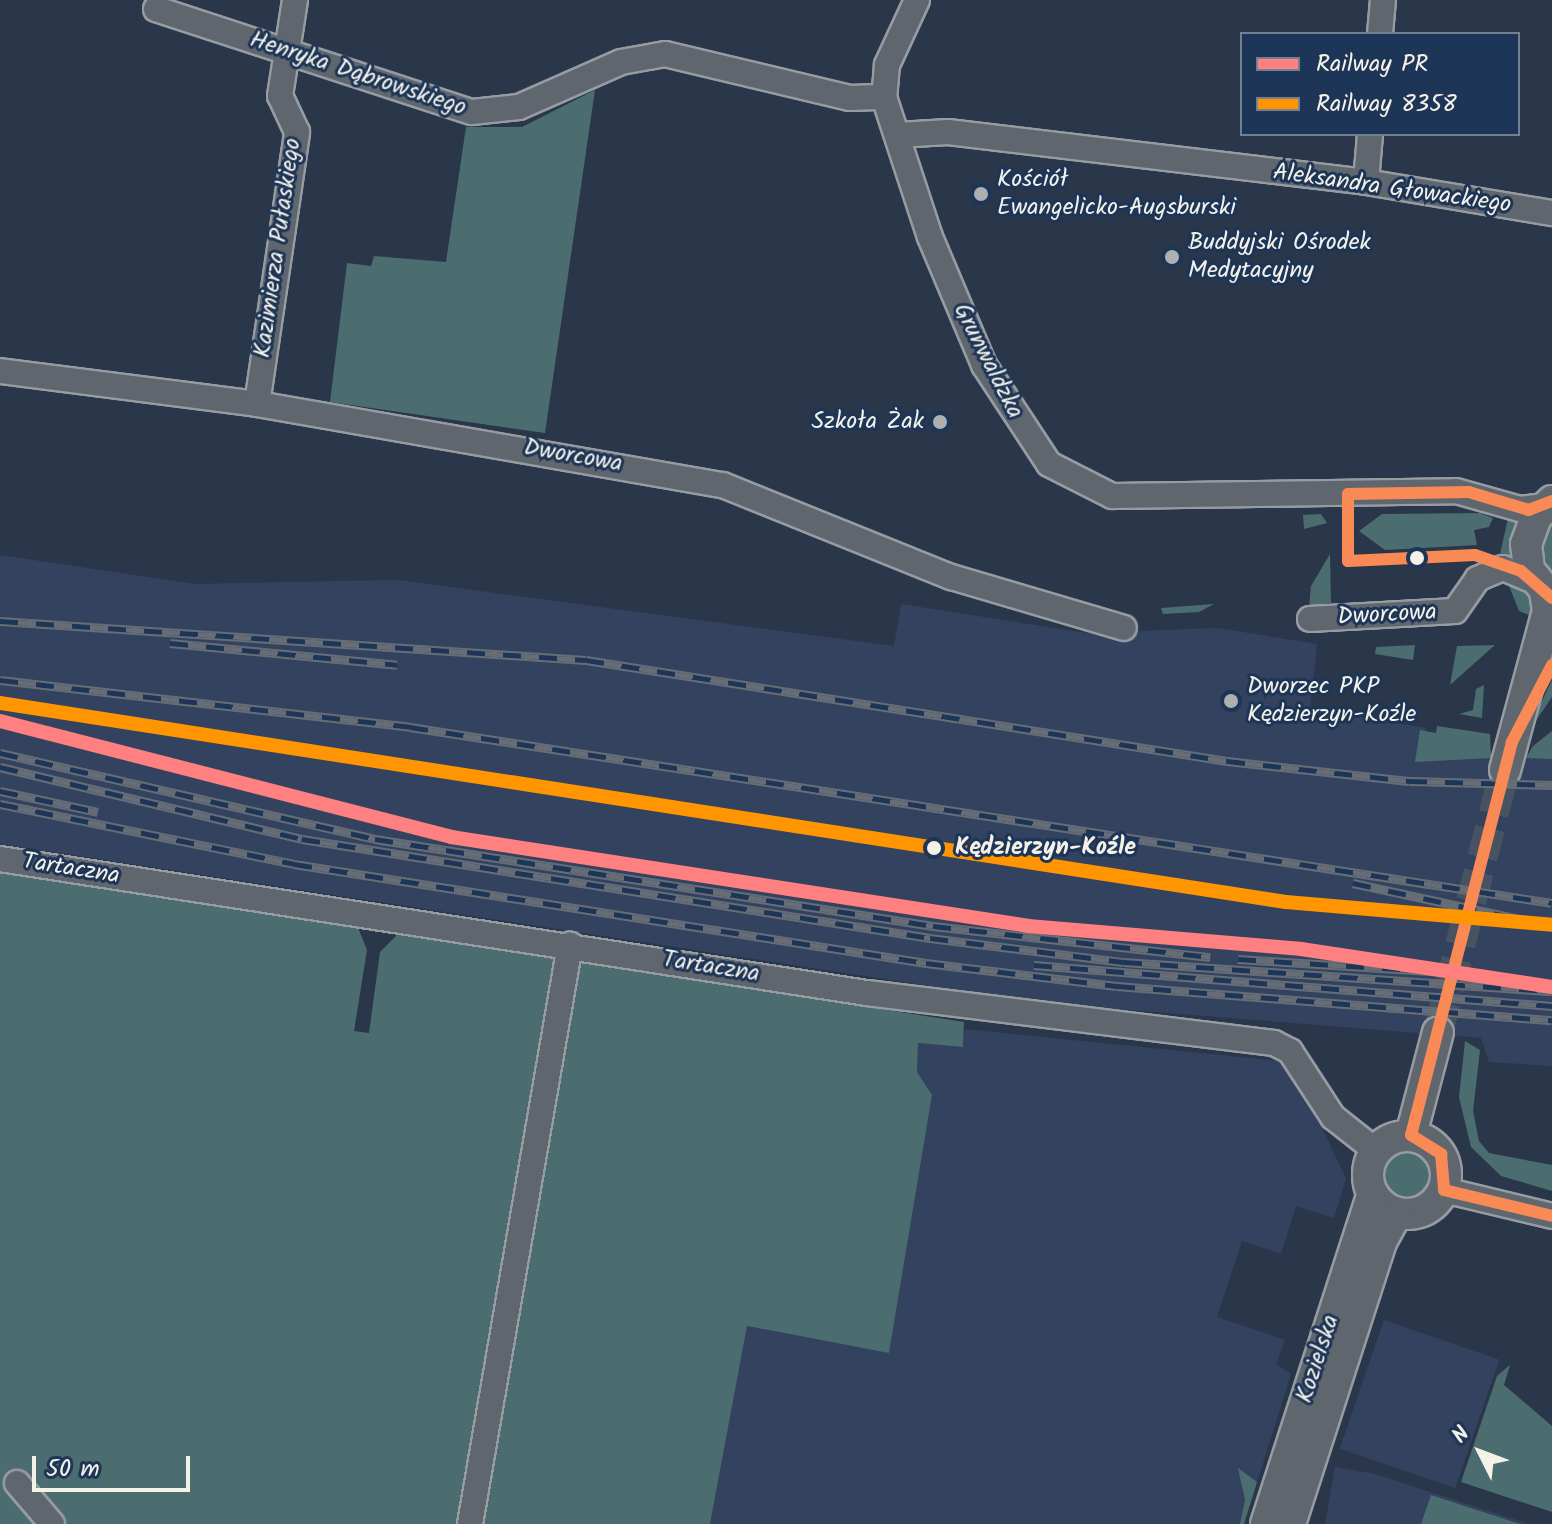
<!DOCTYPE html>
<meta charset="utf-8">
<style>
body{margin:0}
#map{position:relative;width:1552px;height:1524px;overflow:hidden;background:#2a374a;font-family:Kalam,sans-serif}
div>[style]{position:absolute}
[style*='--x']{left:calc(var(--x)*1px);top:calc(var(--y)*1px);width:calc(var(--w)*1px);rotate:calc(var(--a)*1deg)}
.built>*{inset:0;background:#33435f;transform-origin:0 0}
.green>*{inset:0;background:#4b6d70}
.round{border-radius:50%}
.major-tunnel>*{height:30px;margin-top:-15px;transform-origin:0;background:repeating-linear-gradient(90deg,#485362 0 30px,transparent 0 45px)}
.roads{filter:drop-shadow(2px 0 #979ca3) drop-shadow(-2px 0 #979ca3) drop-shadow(0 2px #979ca3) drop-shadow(0 -2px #979ca3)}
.minor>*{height:24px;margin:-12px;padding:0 12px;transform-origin:12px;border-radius:12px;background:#60666e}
.major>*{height:30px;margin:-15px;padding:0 15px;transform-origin:15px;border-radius:15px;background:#60666e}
.major>.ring{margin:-15px;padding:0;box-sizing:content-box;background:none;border:30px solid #60666e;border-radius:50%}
.rail>*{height:9px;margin-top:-4.5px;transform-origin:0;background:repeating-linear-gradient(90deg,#1d3557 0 18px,#666d76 0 36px);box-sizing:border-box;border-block:2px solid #666d76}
.bus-1>*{height:12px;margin:-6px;padding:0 6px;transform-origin:6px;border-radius:6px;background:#f98a56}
.rail-1>*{height:14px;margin:-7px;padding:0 7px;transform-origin:7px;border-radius:7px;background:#ff8080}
.rail-2>*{height:14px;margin:-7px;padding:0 7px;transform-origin:7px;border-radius:7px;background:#ff9500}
.dots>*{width:22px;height:22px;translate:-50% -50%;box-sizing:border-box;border:4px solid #1d3557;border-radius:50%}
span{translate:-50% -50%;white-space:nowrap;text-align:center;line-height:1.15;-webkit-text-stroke:6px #1d3557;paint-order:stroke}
.street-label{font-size:24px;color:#f4f1e8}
.poi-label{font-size:24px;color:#f4f1e8}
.left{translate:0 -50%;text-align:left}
.right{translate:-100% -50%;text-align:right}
.stop-label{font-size:24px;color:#f4f1e8;font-weight:700}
.legend{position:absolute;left:1240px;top:32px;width:280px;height:104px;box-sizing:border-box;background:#1d3557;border:2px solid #738091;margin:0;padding:10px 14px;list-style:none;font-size:24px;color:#f4f1e8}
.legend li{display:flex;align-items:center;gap:16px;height:40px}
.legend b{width:40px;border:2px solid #738091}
.north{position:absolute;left:1440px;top:1412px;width:80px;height:80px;-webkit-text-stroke:6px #1d3557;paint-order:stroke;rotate:312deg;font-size:22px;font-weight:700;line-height:32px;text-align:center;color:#f4f1e8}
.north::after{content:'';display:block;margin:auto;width:28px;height:36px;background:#f4f1e8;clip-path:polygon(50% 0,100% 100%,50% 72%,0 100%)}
.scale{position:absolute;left:32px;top:1456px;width:158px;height:36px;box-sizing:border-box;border:4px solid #f4f1e8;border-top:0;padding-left:10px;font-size:24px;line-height:28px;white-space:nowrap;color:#f4f1e8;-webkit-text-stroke:6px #1d3557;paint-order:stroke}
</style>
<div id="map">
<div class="built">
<i style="clip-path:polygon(0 555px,195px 584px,398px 580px,894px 646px,901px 604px,1086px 633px,1218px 628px,1317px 644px,1310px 709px,1426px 728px,1423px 749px,1552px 755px,1552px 1066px,1489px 1062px,1481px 1038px,1042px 1003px,0 844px)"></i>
<i style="clip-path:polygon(965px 1029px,1280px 1061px,1320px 1123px,1346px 1179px,1334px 1218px,1296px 1206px,1281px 1254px,1242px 1241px,1217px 1317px,1285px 1340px,1276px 1364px,1291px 1374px,1244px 1524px,710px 1524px,747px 1326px,889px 1353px,932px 1095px,917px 1072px,918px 1043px,963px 1047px)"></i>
<i style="left:1384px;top:1320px;width:122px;height:136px;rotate:19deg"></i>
<i style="clip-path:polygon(1335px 1467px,1375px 1474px,1529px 1524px,1325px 1524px)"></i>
</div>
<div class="green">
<i style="clip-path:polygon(595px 90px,545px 433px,330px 402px,347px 263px,371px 266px,374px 256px,446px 262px,466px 127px,522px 127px)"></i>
<i style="clip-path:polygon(1480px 513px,1493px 518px,1489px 527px,1474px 530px,1477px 545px,1385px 550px,1359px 531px,1382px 514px)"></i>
<i style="clip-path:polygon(1321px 514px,1327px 523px,1304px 529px,1303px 515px)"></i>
<i style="clip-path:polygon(1509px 514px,1525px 520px,1513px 562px,1500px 554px)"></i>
<i style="clip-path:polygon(1552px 523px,1552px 577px,1542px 550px)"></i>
<i style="clip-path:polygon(1330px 554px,1331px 603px,1309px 607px,1311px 586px)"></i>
<i style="clip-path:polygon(1506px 578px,1530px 589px,1539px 619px,1519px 611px)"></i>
<i style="clip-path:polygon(1214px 604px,1199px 612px,1163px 614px,1161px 608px)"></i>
<i style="clip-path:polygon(1415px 645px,1413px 660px,1375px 654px,1376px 647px)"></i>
<i style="clip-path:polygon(1495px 645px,1450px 685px,1457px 646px)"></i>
<i style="clip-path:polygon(1552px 680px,1552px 697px,1533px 725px,1539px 707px)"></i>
<i style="clip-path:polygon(1484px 685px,1482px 718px,1459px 714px,1473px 710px,1476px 689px)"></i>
<i style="clip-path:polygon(1437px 726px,1490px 734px,1491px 758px,1415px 762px,1420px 730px,1436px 733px)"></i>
<i style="clip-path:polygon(1552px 731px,1552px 759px,1526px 758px,1533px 746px)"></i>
<i style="clip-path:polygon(0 873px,357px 925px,367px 950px,354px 1031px,369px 1033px,380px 952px,398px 934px,964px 1022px,963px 1047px,918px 1043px,917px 1072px,932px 1095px,889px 1353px,747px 1326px,710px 1524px,0 1524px)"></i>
<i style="clip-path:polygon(1465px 1041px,1480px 1050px,1473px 1111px,1479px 1141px,1489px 1153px,1552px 1165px,1552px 1191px,1501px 1176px,1471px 1147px,1459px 1097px)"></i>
<i class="round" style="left:1380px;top:1146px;width:56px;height:56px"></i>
<i style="clip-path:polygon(1510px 1365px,1504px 1385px,1552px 1426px,1552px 1512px,1461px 1482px,1497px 1376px)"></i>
<i style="clip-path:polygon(1238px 1468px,1257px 1482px,1244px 1524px,1240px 1524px,1245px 1500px)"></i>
<i style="clip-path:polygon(1431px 1495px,1520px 1524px,1421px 1524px)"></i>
</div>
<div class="major-tunnel">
<i style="--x:1438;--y:1032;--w:270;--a:-75.7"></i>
</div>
<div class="roads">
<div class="minor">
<i style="--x:917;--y:0;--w:72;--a:114.8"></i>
<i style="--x:887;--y:65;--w:32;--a:95"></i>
<i style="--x:884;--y:97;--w:147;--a:71.8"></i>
<i style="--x:930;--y:237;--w:139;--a:67.1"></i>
<i style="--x:984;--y:365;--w:118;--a:56.7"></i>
<i style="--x:1049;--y:464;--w:71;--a:26.9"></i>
<i style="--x:1112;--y:496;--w:344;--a:-0.8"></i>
<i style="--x:1456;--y:491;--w:66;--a:15.7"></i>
<i style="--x:1520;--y:509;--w:25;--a:-7"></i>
<i style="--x:156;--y:9;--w:332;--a:18.1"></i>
<i style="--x:472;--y:112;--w:47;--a:-6.1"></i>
<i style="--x:519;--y:107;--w:111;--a:-23.8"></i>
<i style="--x:621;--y:62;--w:45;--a:-10.3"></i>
<i style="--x:665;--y:54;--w:190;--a:13.4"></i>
<i style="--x:850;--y:98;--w:34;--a:-2"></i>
<i style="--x:1380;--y:34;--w:34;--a:-85"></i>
<i style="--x:898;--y:135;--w:50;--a:-3.4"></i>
<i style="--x:948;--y:132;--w:421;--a:6.8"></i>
<i style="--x:1366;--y:182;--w:189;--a:9.5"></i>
<i style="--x:1366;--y:182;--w:48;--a:-85.2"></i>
<i style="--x:0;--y:371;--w:259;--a:7.3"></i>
<i style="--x:257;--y:404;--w:473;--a:9.9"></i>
<i style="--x:723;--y:485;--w:246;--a:22"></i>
<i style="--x:951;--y:577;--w:180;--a:16.4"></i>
<i style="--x:257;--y:404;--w:275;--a:-81.6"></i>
<i style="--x:297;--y:132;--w:40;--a:-115"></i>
<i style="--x:280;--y:96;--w:97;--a:-81.1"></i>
<i style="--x:1310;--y:619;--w:145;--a:-3.2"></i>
<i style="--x:1455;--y:611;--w:39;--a:-55"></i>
<i style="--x:1477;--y:579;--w:28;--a:-23"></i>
<i style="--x:1503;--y:568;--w:36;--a:23"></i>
<i style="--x:0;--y:859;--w:877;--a:8.79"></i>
<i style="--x:867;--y:993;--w:410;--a:7"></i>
<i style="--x:1274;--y:1043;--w:18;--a:27"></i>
<i style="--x:1290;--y:1051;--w:79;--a:56.9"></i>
<i style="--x:1333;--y:1117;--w:55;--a:38.3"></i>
<i style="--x:1444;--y:1190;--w:111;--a:13.5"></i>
<i style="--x:17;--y:1483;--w:54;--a:49.5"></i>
<i style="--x:470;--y:1524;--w:588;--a:-80.2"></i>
</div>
<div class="major">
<i style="--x:1552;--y:501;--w:23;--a:135"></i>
<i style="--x:1536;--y:517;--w:29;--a:110"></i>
<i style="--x:1526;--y:544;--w:26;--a:83"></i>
<i style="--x:1529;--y:570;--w:36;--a:51"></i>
<i style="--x:1505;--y:770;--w:165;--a:-74.9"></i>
<i style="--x:1548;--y:611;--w:18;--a:-99"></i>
<i style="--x:1411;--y:1135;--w:106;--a:-75.3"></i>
<i class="ring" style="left:1368px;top:1136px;width:48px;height:48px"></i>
<i style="--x:1266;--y:1524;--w:346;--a:-72.1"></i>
<i style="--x:1290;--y:1524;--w:299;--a:-72.1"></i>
<i style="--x:1382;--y:1240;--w:31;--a:-61"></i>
</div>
</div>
<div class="rail">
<i style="--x:0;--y:621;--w:587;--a:3.81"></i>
<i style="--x:586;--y:660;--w:649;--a:8.95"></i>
<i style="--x:1227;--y:761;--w:183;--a:6.3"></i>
<i style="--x:1409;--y:781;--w:143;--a:1.6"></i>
<i style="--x:170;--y:643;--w:228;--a:5.5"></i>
<i style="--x:0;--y:680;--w:413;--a:6.5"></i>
<i style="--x:410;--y:727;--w:1155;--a:8.76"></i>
<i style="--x:0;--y:753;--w:385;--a:12.9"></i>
<i style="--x:375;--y:839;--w:565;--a:8.86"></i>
<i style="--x:933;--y:926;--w:279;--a:6.4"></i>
<i style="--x:0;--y:767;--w:310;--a:13.4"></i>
<i style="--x:302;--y:839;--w:636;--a:8.96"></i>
<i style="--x:930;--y:938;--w:195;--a:7.1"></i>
<i style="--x:1124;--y:962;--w:429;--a:3.9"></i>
<i style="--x:0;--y:791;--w:100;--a:12.1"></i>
<i style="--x:0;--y:804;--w:300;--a:11.5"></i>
<i style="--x:294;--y:864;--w:640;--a:8.9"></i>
<i style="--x:926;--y:963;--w:192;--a:6.9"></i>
<i style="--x:1117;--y:986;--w:436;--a:4.5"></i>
<i style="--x:1353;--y:883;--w:204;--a:12.2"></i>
<i style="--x:1238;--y:959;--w:224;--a:3.6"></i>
<i style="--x:1034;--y:965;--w:520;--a:4.53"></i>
</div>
<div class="bus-1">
<i style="--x:1552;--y:501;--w:25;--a:159"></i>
<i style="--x:1529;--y:510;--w:63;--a:-163.3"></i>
<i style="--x:1469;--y:492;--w:121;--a:179.1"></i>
<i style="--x:1348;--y:494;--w:67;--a:90"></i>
<i style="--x:1348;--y:561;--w:127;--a:-2.7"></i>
<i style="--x:1475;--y:555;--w:49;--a:19.2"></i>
<i style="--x:1521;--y:571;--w:41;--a:41.1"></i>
<i style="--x:1552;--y:665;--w:87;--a:117.5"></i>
<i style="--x:1512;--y:742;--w:406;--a:104.4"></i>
<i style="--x:1411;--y:1135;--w:36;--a:32"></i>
<i style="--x:1441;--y:1154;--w:36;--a:85"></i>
<i style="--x:1444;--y:1190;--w:111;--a:13.5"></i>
</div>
<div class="rail-1">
<i style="--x:0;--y:721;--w:466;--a:14.4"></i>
<i style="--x:451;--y:837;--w:585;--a:8.75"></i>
<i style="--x:1029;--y:926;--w:273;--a:4.8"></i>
<i style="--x:1301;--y:949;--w:254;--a:8.6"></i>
</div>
<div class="rail-2">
<i style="--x:0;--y:703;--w:1301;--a:8.8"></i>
<i style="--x:1286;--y:902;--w:267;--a:4.9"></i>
</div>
<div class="dots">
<i style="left:981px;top:194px;background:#adb0b1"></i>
<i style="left:1172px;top:257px;background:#adb0b1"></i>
<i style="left:940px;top:422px;background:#adb0b1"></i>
<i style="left:1417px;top:558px;background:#f4f1e8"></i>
<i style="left:1231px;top:701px;background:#adb0b1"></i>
<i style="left:934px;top:848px;background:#f4f1e8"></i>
</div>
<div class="street-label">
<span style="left:358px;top:74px;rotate:18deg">Henryka Dąbrowskiego</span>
<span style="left:1392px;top:189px;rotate:8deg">Aleksandra Głowackiego</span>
<span style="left:278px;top:248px;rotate:-82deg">Kazimierza Pułaskiego</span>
<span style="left:988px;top:361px;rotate:63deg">Grunwaldzka</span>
<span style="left:573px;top:456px;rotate:10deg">Dworcowa</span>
<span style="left:1387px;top:615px;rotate:-3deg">Dworcowa</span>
<span style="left:71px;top:869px;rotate:9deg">Tartaczna</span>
<span style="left:711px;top:967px;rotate:9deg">Tartaczna</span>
<span style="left:1318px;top:1359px;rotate:-72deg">Kozielska</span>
</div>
<div class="poi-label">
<span class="left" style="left:997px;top:194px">Kościół<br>Ewangelicko-Augsburski</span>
<span class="left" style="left:1188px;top:257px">Buddyjski Ośrodek<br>Medytacyjny</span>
<span class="right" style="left:924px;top:422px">Szkoła Żak</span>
<span class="left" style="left:1247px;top:701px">Dworzec PKP<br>Kędzierzyn-Koźle</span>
</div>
<div class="stop-label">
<span class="left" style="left:955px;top:848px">Kędzierzyn-Koźle</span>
</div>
<ul class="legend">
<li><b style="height:10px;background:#ff8080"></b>Railway PR</li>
<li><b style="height:10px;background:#ff9500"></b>Railway 8358</li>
</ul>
<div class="north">N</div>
<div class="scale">50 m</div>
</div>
